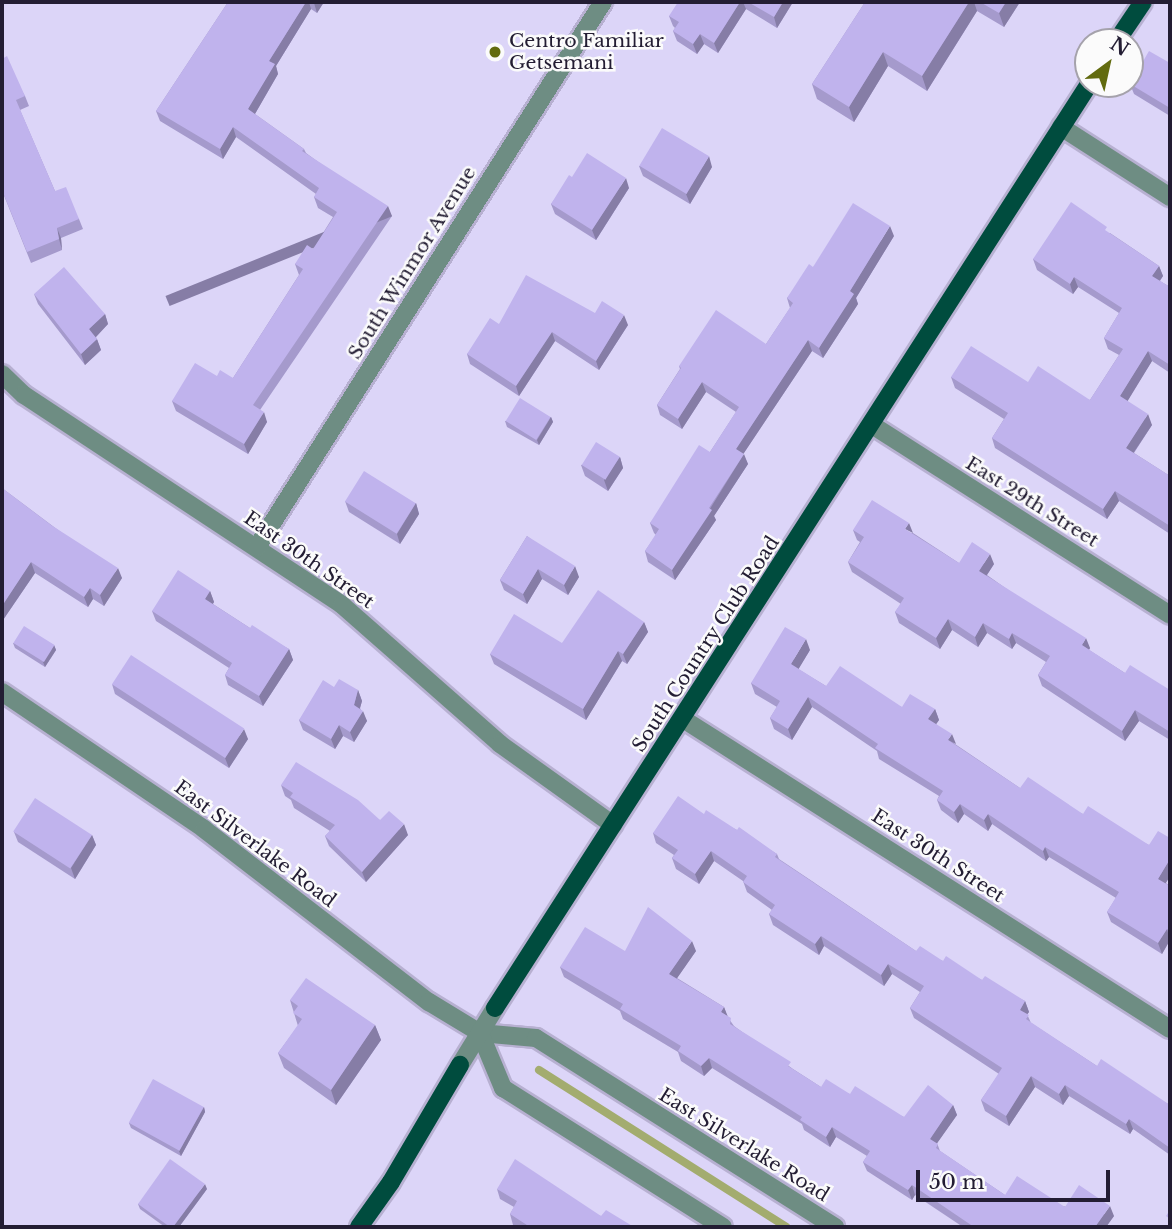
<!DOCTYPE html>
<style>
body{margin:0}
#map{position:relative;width:1172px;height:1229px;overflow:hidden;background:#dcd5f8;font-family:"Libre Baskerville",serif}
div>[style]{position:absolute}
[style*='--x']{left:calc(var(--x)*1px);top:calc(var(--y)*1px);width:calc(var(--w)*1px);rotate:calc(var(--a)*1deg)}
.stream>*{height:8px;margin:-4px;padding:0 4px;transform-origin:4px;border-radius:4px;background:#a3ac6f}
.roads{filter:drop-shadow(2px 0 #b7b0d1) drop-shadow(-2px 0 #b7b0d1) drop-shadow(0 2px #b7b0d1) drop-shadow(0 -2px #b7b0d1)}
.minor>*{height:18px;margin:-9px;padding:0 9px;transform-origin:9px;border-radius:9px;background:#6e8d83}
.major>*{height:18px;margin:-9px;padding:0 9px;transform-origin:9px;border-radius:9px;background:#004c3e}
.wall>*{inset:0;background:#a59acc}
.shaded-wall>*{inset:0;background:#867da6;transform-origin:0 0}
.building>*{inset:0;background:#c0b3ed;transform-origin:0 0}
.dots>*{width:19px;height:19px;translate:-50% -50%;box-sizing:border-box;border:4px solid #fbfbfb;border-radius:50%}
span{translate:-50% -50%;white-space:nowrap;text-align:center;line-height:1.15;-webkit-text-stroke:5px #fbfbfb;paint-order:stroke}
.poi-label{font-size:19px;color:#231d33}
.left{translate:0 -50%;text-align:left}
.street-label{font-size:19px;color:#231d33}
.frame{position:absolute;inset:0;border:4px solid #231d33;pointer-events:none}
.north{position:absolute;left:1074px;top:28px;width:70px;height:70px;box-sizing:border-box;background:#fbfbfb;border:2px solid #a5a2ab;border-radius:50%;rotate:33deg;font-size:19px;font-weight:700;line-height:28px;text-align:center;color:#231d33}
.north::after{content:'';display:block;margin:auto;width:24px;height:32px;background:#626b0f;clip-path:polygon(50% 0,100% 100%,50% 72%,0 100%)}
.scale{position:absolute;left:916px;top:1170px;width:194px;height:32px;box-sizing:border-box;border:4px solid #231d33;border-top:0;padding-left:9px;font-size:21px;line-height:24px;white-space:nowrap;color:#231d33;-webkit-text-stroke:5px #fbfbfb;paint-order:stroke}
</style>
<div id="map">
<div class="stream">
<i style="--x:539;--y:1070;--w:293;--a:32.4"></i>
</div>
<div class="roads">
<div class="minor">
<i style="--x:1061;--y:127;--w:130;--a:32.7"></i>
<i style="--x:2;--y:374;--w:30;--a:44"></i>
<i style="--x:24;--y:395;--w:381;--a:33.4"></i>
<i style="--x:342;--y:605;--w:210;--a:41.3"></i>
<i style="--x:500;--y:744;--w:139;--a:35.6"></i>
<i style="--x:872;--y:425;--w:353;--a:32.5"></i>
<i style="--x:257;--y:547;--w:646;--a:-57.59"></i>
<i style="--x:2;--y:692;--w:244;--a:34.1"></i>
<i style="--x:204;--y:829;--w:284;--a:37.6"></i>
<i style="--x:429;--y:1002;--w:60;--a:31.3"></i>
<i style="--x:480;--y:1033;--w:56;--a:5.1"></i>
<i style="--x:536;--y:1038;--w:354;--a:32.3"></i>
<i style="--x:683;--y:719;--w:577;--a:32.48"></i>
<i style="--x:480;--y:1033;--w:60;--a:67.3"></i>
<i style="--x:503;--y:1088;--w:260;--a:32.3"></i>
<i style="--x:460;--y:1065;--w:67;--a:-58.4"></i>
</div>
<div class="major">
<i style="--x:1116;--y:42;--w:48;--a:-56"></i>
<i style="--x:495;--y:1008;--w:1098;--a:-57.26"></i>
<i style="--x:359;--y:1227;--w:55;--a:-54.6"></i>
<i style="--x:391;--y:1182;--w:136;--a:-59.5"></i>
</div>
</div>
<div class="wall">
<i style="clip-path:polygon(228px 2px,324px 2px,317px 13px,311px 9px,276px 66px,278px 74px,255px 114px,304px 149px,306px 153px,392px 216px,260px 410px,267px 422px,248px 454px,176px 411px,172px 401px,217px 376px,233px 378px,299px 275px,295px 264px,313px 249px,333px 217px,318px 208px,314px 197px,316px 194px,236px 137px,223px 159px,160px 121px,156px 111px)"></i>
<i style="clip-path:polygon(715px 2px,793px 2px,777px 28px,746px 9px,718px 53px,704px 44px,697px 54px,677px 41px,673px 31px,675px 28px,673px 26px,669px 16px,713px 4px)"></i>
<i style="clip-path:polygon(865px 2px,1020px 2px,1004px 27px,977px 11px,927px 91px,888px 66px,854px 122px,817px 99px,812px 84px)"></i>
<i style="clip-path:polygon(2px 59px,25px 96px,29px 106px,20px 110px,55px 191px,79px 219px,83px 229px,61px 238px,62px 250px,31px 263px,3px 193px,2px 194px)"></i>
<i style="clip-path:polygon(1170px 63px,1170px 116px,1134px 94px,1130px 84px)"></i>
<i style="clip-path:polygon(639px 166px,712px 167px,690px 204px,643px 176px)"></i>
<i style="clip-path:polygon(572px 177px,629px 188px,596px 240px,555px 214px,551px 204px)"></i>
<i style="clip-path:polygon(1110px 233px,1159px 266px,1163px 276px,1160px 281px,1170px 287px,1170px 373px,1152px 361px,1127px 401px,1152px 425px,1134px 453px,1170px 476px,1170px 534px,1119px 501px,1107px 519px,995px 448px,992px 438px,1004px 419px,955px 388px,951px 377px,1028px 382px,1090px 400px,1119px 355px,1108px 349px,1104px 338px,1119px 313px,1078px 287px,1073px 294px,1037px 270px,1033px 259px)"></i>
<i style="clip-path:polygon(894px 236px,856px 298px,858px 304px,823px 358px,812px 351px,743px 454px,748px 464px,714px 516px,716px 520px,675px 580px,648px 562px,645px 551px,656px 535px,654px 533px,650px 523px,710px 452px,736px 412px,706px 392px,682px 429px,660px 415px,657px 405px,680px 369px,679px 366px,766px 344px,790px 308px,787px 298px,813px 267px)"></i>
<i style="clip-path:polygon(34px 294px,105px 314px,108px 324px,96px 337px,101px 350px,85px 365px,38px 304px)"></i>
<i style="clip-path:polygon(595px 313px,628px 325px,599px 370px,555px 341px,519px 396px,470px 364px,467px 354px,499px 324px)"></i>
<i style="clip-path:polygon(551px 417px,553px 422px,539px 445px,507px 427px,505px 421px)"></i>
<i style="clip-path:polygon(620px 457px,623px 468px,608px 491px,585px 476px,581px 465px)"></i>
<i style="clip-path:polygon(2px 488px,122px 578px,104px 606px,93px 599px,88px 607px,35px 573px,3px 620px,2px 620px)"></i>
<i style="clip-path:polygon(345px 501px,416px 503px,419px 514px,400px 544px,349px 512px)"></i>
<i style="clip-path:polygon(853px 530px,913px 533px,959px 563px,994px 564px,987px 575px,1090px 648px,1089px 650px,1125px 673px,1170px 690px,1170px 740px,1139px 721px,1125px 741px,1042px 686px,1038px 675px,1046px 662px,1016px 643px,1012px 649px,987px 633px,978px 647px,952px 630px,940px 649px,899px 623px,895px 612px,901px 604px,852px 572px,848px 562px,860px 542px,857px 540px)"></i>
<i style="clip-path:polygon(527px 536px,579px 577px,568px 595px,542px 579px,527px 604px,504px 590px,500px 580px)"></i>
<i style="clip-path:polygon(210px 591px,214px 602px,213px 604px,250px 628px,289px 649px,293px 660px,263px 706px,228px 685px,225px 675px,229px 668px,156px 621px,152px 611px)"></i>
<i style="clip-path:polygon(644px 622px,648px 632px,627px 664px,622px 661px,586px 720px,494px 664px,490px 654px,562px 643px)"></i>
<i style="clip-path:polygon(13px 643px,54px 645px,56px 650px,45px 667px,15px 648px)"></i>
<i style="clip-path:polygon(810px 650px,798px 669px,826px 686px,902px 707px,935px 709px,939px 720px,936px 724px,955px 744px,1020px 788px,1083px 814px,1149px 845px,1170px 838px,1170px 876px,1166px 883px,1170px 886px,1170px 940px,1162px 954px,1111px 922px,1107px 912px,1116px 898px,1049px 857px,1046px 861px,992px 824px,988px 831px,964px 814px,958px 823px,941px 810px,937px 800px,939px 796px,879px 759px,877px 751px,812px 707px,792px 740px,774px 729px,770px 718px,777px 707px,755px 694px,751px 683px)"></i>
<i style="clip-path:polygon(112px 684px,248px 739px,229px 768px,115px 694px)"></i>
<i style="clip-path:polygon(334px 687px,358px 690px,362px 701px,360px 708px,367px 721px,354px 742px,343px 736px,335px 749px,303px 730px,299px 720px)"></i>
<i style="clip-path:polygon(281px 785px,380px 820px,408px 835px,366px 882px,329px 846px,325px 836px,330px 831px,294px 808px,291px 800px,285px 796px)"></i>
<i style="clip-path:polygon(704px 814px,737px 830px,777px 854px,779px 859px,916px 951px,943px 961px,1025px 1001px,1029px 1012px,1027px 1014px,1031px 1023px,1097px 1066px,1170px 1105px,1170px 1155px,1133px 1129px,1130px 1134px,1069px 1096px,1063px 1105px,1035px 1087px,1009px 1126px,985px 1111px,981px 1100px,999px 1074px,914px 1018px,910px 1008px,920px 992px,892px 974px,884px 986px,824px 946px,819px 955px,773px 925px,769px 914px,772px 910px,747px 892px,743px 881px,714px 861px,699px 884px,676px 869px,672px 858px,674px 855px,656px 843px,653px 833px)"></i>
<i style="clip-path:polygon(14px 832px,92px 835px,96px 845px,75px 879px,18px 842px)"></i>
<i style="clip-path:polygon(625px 951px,696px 951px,677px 978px,724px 1007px,727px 1016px,734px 1026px,793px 1069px,821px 1087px,850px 1094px,904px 1117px,953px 1105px,957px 1115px,937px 1143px,940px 1151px,1005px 1195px,1114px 1216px,1106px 1227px,963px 1227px,915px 1195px,912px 1200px,867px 1171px,863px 1162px,867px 1156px,836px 1137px,830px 1147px,804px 1130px,802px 1124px,712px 1068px,704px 1076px,681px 1061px,678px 1052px,623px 1019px,620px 1011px,564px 977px,560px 967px)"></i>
<i style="clip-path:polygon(290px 1000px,375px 1025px,381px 1040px,336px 1105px,284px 1068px,278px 1053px,298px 1026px)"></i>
<i style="clip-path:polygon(204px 1107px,205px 1112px,181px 1156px,131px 1128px,129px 1123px)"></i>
<i style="clip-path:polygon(207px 1189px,179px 1227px,165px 1227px,140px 1209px,138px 1204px)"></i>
<i style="clip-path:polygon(497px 1189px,601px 1216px,634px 1227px,517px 1227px,513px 1225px,510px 1214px,514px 1207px,500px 1199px)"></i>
</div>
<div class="shaded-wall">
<i style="clip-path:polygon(306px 2px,309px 2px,311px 9px,276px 66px,278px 74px,252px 119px,248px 109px,269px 61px)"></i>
<i style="clip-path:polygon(314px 2px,324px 2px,317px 13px,314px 3px)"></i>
<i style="clip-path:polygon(740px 2px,743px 2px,746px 9px,718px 53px,714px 43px)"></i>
<i style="clip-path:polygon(783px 2px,793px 2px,777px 28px,774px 17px)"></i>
<i style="clip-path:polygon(969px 2px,974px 2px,977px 11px,927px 91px,922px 76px)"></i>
<i style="clip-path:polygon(1006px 2px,1020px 2px,1004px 27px,999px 13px)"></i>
<i style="clip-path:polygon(700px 34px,704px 44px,697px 54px,693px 44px)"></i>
<i style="clip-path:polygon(883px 52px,888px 66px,854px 122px,849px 107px)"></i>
<i style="clip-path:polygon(233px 127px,236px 137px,223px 159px,220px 149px)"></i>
<i style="clip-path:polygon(709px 156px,712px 167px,690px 204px,686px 194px)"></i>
<i style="clip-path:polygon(626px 178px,629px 188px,596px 240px,592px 230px)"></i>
<i style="left:388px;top:206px;width:11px;height:240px;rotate:68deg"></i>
<i style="clip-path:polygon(890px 226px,894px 236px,856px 298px,858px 304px,823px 358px,819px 348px,850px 291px)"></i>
<i style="clip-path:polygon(57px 228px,61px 238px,62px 250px,59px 239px)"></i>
<i style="clip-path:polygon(1159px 266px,1163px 276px,1156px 286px,1152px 276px)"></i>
<i style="clip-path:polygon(1074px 277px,1078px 287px,1073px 294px,1070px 284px)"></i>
<i style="clip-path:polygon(105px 314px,108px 324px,93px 340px,89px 329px)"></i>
<i style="clip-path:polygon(624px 315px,628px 325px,599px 370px,596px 361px)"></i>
<i style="clip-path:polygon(552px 332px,555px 341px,519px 396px,516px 386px)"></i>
<i style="clip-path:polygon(97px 339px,101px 350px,85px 365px,81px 354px)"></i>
<i style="clip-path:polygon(808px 340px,812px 351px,740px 459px,736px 449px)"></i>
<i style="clip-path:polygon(1148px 351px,1152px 361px,1124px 407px,1120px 396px)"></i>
<i style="clip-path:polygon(702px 382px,706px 392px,682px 429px,678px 419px)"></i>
<i style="clip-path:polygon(264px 412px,267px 422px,248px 454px,244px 444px)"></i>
<i style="clip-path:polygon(1148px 414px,1152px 425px,1130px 458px,1126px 448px)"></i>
<i style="clip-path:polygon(551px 417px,553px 422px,539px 445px,537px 440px)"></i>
<i style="clip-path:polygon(744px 454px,748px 464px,714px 516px,716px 520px,675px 580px,672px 570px)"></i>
<i style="clip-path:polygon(620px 457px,623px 468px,608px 491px,604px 480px)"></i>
<i style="clip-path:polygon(1115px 491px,1119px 501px,1107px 519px,1103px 509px)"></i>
<i style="clip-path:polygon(416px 503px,419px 514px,400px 544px,397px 534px)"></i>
<i style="clip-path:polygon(909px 523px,913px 533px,905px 529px)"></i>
<i style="clip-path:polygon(990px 554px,994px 564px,983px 581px,979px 571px)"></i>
<i style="clip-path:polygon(31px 562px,35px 573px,3px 620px,2px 617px,2px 606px)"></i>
<i style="clip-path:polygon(575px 566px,579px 577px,568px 595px,564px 585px)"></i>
<i style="clip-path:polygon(118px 568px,122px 578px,104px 606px,100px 595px)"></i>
<i style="clip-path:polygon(538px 569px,542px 579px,527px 604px,523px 594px)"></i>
<i style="clip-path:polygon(90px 588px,93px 599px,88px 607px,84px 597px)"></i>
<i style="clip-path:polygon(210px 591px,214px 602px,209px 609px,205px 599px)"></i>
<i style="clip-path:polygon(948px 619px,952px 630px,940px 649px,936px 638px)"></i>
<i style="clip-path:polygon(644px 622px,648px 632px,627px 664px,623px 654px)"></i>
<i style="clip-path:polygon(983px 623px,987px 633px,978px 647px,975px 637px)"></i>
<i style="clip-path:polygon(1012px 633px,1016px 643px,1012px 649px,1009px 639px)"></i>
<i style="clip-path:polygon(1086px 638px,1090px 648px,1085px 656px,1082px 645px)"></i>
<i style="clip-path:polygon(806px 639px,810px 650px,795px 675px,791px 664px)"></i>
<i style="clip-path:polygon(54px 645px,56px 650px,45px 667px,43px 662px)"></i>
<i style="clip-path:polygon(289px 649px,293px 660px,263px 706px,259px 696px)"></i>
<i style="clip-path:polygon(618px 651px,622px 661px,586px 720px,583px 709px)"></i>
<i style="clip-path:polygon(358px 690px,362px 701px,358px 715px,354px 705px)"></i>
<i style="clip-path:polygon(808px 697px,812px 707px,792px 740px,788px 729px)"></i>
<i style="clip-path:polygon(935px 709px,939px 720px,932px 730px,928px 719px)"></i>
<i style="clip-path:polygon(1135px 710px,1139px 721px,1125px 741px,1122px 731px)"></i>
<i style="clip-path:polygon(363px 711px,367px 721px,354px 742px,350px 732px)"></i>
<i style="clip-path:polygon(339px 725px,343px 736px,335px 749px,331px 739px)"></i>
<i style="clip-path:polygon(244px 729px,248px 739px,229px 768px,225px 758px)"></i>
<i style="clip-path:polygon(952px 734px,956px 744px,948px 740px)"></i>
<i style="clip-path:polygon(960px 804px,964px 814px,958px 823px,954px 812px)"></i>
<i style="clip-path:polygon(988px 814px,992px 824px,988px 831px,984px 820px)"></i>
<i style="clip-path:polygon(404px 824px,408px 835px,366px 882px,362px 872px)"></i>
<i style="clip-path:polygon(92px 835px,96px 845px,75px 879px,71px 868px)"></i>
<i style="clip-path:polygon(1045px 847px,1049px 857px,1046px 861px,1043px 851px)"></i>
<i style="clip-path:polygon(711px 851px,714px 861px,699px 884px,695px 874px)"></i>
<i style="clip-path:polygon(1170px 859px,1170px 876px,1162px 889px,1158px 879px)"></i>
<i style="clip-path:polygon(1167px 929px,1170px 940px,1162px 954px,1158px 943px)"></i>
<i style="clip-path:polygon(821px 936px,824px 946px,819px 955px,815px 944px)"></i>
<i style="clip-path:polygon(692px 941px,696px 951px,673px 984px,669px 974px)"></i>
<i style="clip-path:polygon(888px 964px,892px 974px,884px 986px,881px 975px)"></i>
<i style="clip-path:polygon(1025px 1001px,1029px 1012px,1023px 1020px,1020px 1010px)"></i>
<i style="clip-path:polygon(724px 1007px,728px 1017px,721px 1012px)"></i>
<i style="clip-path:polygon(375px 1025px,381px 1040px,336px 1105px,331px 1090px)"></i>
<i style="clip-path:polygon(709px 1058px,712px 1068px,704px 1076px,701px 1066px)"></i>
<i style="clip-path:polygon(1031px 1076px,1035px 1087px,1009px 1126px,1006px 1116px)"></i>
<i style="clip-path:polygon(1065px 1085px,1069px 1096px,1063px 1105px,1059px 1094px)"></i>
<i style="clip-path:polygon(953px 1105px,957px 1115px,933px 1149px,930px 1139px)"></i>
<i style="clip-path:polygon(204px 1107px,205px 1112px,181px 1156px,179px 1151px)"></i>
<i style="clip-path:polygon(1129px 1119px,1133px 1129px,1130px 1134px,1126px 1124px)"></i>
<i style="clip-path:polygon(832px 1127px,836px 1137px,830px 1147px,826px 1137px)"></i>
<i style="clip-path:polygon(205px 1184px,207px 1189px,179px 1227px,173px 1227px)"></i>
<i style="clip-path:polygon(912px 1185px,915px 1195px,912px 1200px,908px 1190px)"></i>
<i style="clip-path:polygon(1110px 1206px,1114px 1216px,1106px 1227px,1095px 1227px)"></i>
</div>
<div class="building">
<i style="clip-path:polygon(228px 2px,306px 2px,269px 61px,275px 64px,248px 109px,304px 149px,302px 151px,388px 206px,253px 405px,264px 412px,244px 444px,172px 401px,195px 363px,217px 376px,220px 370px,233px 378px,303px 269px,295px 264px,307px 245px,313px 249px,337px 212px,314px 197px,319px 188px,233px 127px,220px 149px,156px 111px)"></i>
<i style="clip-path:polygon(678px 2px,710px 2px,713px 4px,715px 2px,740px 2px,714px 43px,700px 34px,693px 44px,673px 31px,679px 22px,669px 16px)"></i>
<i style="clip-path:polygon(748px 2px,783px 2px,774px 17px)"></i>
<i style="clip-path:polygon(865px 2px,969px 2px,922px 76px,883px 52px,849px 107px,812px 84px)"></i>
<i style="clip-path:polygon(980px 2px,1006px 2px,999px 13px)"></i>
<i style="clip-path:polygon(1149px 51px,1170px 63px,1170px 108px,1130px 84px)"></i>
<i style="clip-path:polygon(7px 56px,25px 96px,16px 100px,55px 191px,66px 187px,79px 219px,57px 228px,59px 239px,27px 252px,2px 190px,2px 59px)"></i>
<i style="left:662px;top:128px;width:55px;height:44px;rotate:31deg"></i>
<i style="clip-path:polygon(587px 153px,626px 178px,592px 230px,551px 204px,569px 175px,572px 177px)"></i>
<i style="clip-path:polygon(1071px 202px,1107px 227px,1105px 230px,1159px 266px,1152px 276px,1170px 287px,1170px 365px,1148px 351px,1120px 396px,1148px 414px,1126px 448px,1170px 476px,1170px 526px,1115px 491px,1103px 509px,992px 438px,1008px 413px,951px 377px,971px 346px,1028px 382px,1038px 366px,1090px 400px,1123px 349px,1104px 338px,1122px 308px,1074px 277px,1070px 284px,1033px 259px)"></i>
<i style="clip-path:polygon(853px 203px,890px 226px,850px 291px,854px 294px,819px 348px,808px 340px,736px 449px,744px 454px,709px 508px,712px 510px,672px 570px,645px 551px,659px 529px,650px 523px,699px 445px,710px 452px,739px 407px,702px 382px,678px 419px,657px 405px,681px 368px,679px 366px,716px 310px,766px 344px,793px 303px,787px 298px,809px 264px,813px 267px)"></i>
<i style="clip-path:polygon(64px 267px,105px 314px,89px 329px,97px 339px,81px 354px,34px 294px)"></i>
<i style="clip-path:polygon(526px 275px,595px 313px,602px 301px,624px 315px,596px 361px,552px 332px,516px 386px,467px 354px,490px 318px,499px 324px)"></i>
<i style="left:520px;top:398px;width:36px;height:27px;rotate:32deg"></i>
<i style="left:596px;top:442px;width:28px;height:27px;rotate:32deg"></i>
<i style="left:364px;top:471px;width:61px;height:36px;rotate:32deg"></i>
<i style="clip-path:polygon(2px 488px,51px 525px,118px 568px,100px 595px,90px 588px,84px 597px,31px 562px,2px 606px)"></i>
<i style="clip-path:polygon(872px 500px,909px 523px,905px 529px,959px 563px,972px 542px,990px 554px,979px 571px,1086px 638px,1082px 645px,1125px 673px,1130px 665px,1170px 690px,1170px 732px,1135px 710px,1122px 731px,1038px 675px,1050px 656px,1012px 633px,1009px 639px,983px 623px,975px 637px,948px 619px,936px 638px,895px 612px,904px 598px,848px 562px,864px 537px,853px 530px)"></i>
<i style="clip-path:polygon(527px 536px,575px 566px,564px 585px,538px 569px,523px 594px,500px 580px)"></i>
<i style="clip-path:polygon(178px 570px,210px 591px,205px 599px,250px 628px,252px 625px,289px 649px,259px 696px,225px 675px,232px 663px,152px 611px)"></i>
<i style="clip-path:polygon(598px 590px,644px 622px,623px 654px,618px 651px,583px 709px,490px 654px,514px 614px,562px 643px)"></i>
<i style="left:24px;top:626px;width:36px;height:20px;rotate:32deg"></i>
<i style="clip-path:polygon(785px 627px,806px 639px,791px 664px,826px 686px,840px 666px,902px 707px,910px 694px,935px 709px,928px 719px,952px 734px,948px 740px,1020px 788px,1028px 777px,1083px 814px,1088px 806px,1149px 845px,1158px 831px,1170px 838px,1170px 859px,1158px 879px,1170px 886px,1170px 931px,1167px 929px,1158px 943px,1107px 912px,1119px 892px,1045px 847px,1043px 851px,988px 814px,984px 820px,960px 804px,954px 812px,937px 800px,943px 791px,875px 748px,878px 744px,808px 697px,788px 729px,770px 718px,780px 701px,751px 683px)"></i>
<i style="left:131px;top:655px;width:135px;height:35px;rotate:33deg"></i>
<i style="clip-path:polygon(339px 679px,358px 690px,354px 705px,363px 711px,350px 732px,339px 725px,331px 739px,299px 720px,323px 680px,334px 687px)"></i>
<i style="clip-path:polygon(296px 762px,358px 800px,380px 820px,389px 811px,404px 824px,362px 872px,325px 836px,335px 825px,290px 797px,293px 793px,281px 785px)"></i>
<i style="clip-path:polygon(678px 796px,704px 814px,706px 810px,737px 830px,739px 827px,777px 854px,775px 857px,916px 951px,920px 946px,943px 961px,946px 956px,982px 980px,985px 976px,1025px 1001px,1020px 1010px,1029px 1015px,1026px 1019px,1097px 1066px,1101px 1059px,1170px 1105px,1170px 1148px,1129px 1119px,1126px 1124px,1065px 1085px,1059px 1094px,1031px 1076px,1006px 1116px,981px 1100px,1002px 1068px,910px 1008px,924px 986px,888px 964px,881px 975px,821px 936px,815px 944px,769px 914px,775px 905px,743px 882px,747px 876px,711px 851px,695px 874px,672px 858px,678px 850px,653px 833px)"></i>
<i style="left:35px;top:798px;width:68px;height:40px;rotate:33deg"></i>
<i style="clip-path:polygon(648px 907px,692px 941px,669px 974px,724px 1007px,721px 1012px,731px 1018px,730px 1024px,791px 1062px,788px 1066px,821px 1087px,826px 1079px,850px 1094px,855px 1086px,904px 1117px,928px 1085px,953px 1105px,930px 1139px,938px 1144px,936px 1148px,1005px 1195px,1017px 1176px,1065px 1207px,1079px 1185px,1110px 1206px,1095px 1227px,974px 1227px,912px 1185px,908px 1190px,863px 1162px,870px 1151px,832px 1127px,826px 1137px,800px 1120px,802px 1117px,709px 1058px,701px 1066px,678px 1051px,681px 1046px,620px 1009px,623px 1004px,560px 967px,585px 927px,625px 951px)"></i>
<i style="clip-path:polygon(306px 978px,375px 1025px,331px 1090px,278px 1053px,302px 1019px,293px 1013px,298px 1006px,290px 1000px)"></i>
<i style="left:153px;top:1079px;width:58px;height:50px;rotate:29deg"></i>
<i style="clip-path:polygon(170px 1159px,205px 1184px,173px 1227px,170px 1227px,138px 1204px)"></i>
<i style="clip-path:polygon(515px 1159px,601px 1216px,606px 1210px,634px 1227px,530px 1227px,510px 1214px,517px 1201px,497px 1189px)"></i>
<i style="clip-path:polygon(1170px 1210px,1170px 1219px,1166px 1216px)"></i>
</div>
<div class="dots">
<i style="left:495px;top:52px;background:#626b0f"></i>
</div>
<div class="poi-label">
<span class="left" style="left:509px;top:52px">Centro Familiar<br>Getsemani</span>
</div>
<div class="street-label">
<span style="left:412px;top:263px;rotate:-58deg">South Winmor Avenue</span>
<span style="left:1032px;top:502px;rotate:32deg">East 29th Street</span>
<span style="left:309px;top:560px;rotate:35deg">East 30th Street</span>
<span style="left:706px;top:644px;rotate:-57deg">South Country Club Road</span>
<span style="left:255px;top:844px;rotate:37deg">East Silverlake Road</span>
<span style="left:938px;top:856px;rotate:33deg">East 30th Street</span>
<span style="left:744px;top:1145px;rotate:32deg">East Silverlake Road</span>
</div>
<div class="frame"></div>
<div class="north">N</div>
<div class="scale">50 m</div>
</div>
